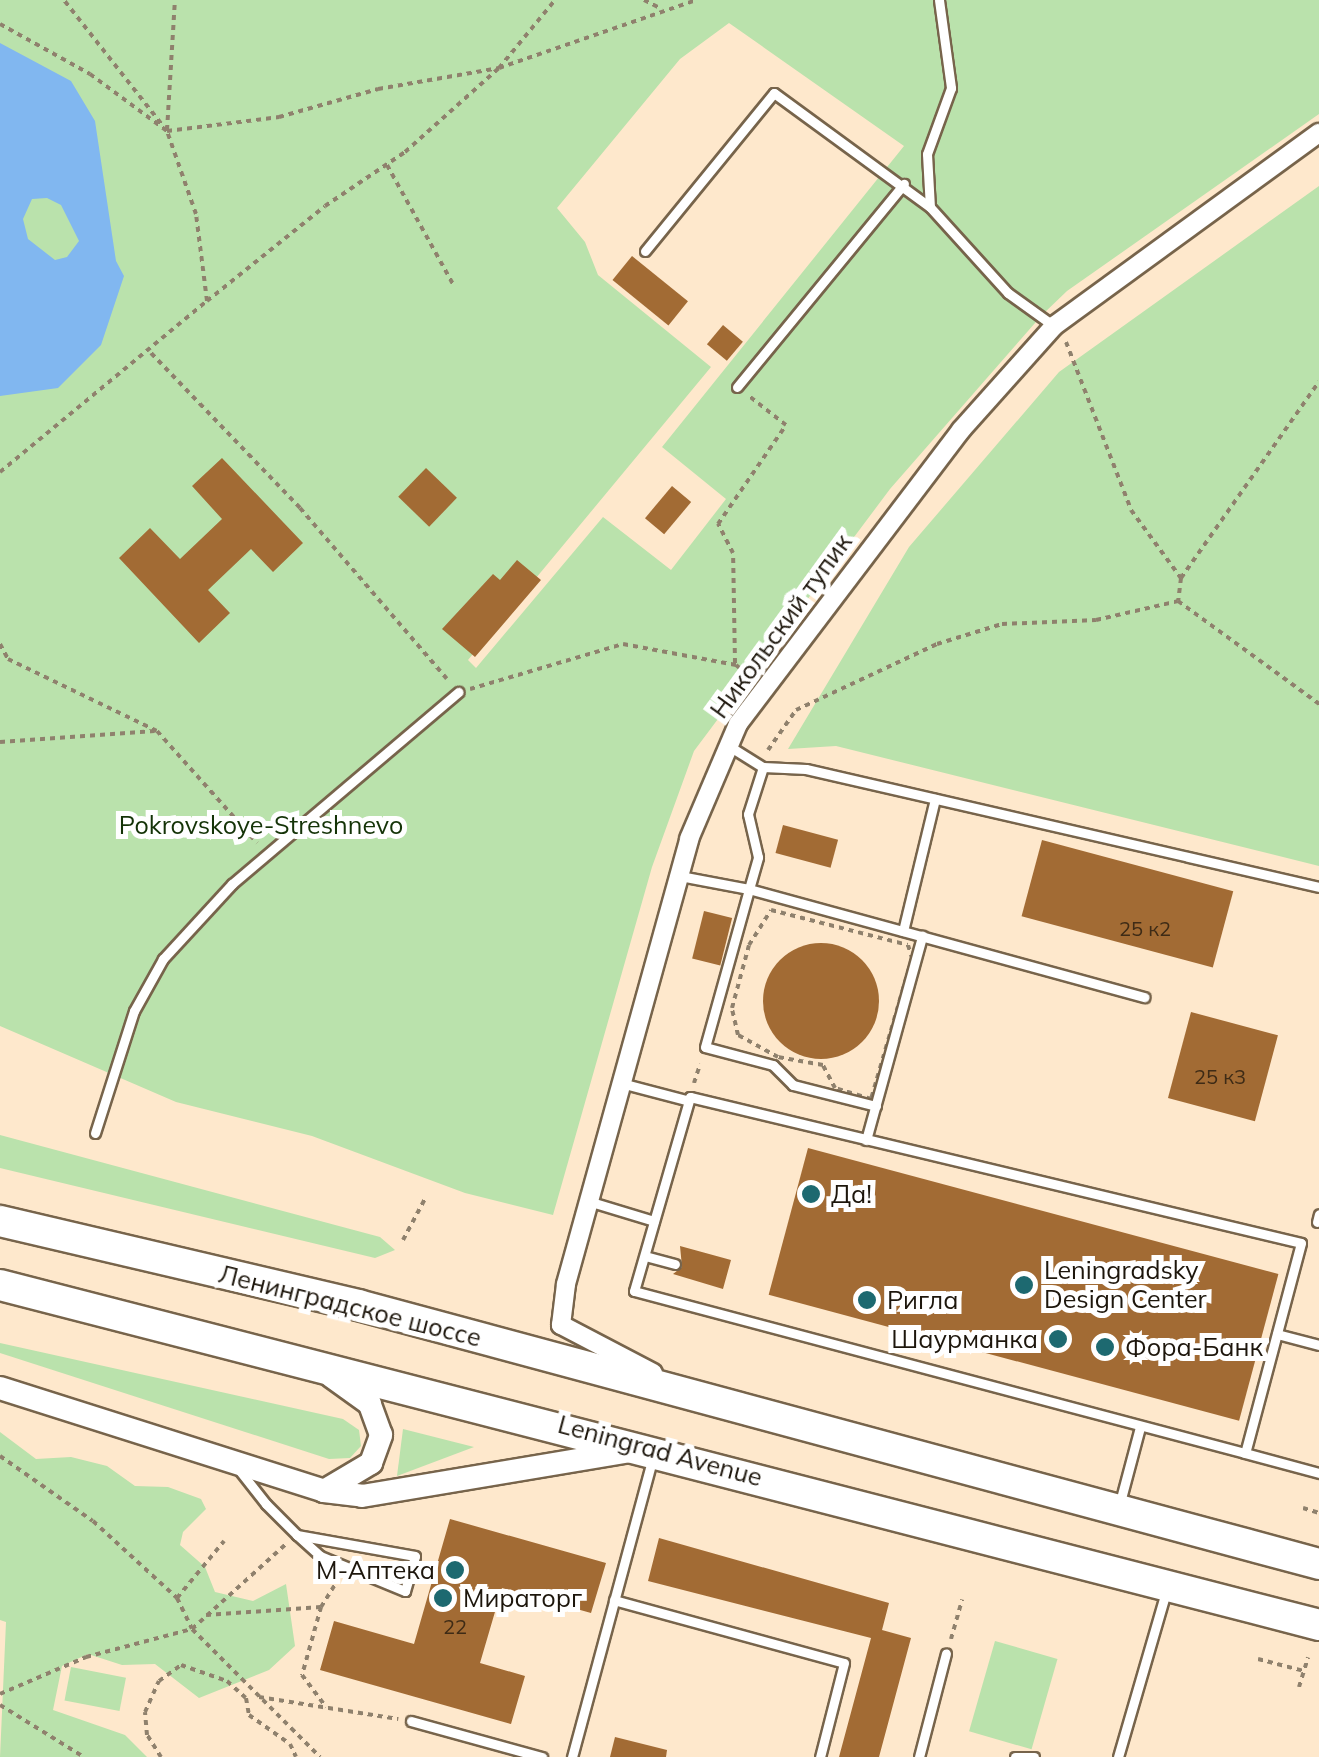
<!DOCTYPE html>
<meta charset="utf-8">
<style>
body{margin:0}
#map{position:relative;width:1319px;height:1757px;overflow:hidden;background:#fee8cc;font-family:Mulish,sans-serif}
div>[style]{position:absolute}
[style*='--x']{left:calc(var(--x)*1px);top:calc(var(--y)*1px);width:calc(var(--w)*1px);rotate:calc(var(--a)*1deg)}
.green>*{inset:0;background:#bae2ac;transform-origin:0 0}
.water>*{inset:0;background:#81b7f0}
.building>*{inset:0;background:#a26b34;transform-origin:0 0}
.round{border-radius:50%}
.path>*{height:4px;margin-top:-2px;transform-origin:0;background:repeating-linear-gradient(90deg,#8f816d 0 5px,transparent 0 10px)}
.roads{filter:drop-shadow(2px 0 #77644b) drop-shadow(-2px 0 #77644b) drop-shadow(0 2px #77644b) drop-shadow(0 -2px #77644b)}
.service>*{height:9px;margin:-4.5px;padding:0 4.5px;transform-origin:4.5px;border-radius:4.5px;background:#fff}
.minor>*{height:18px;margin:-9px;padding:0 9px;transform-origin:9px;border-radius:9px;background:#fff}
.tertiary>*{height:22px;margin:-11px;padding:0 11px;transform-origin:11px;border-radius:11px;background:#fff}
.primary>*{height:30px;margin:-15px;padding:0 15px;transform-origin:15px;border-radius:15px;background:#fff}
.dots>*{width:28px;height:28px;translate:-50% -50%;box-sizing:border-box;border:5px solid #fff;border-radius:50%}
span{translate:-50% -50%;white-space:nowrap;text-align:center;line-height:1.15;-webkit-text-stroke:10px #fff;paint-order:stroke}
.number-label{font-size:20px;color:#3e2b16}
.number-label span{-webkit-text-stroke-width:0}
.street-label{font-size:25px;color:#1d160c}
.park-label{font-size:25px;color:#143307}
.poi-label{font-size:25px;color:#1d160c}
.left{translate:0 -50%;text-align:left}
.right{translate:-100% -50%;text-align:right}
</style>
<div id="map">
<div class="green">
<i style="clip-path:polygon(evenodd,0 0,1319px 0,1319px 114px,1067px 291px,1042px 315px,890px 489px,694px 751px,652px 867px,553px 1215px,465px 1193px,312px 1136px,176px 1102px,0 1026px,0 0,729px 23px,904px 146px,662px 447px,726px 499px,671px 570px,603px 517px,476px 668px,468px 660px,711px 367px,598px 275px,585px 242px,557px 208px,680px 59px,729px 23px)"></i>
<i style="clip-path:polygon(1319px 186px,1319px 866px,836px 746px,788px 749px,909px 547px,1059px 372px)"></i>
<i style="clip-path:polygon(0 1135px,380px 1237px,395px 1250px,375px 1258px,0 1168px)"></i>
<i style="clip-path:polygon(0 1343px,343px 1419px,359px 1430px,361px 1446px,350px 1458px,329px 1459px,0 1353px)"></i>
<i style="clip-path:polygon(403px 1429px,474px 1447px,397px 1476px)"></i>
<i style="clip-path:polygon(0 1432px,36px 1459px,71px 1457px,107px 1466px,135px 1486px,168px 1487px,201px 1499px,206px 1509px,183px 1532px,180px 1545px,205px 1567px,215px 1592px,253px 1601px,286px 1584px,295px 1646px,269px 1670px,199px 1698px,155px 1664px,122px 1665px,88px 1654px,62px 1666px,53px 1710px,125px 1735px,147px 1757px,0 1757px,6px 1622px,0 1620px)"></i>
<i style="left:995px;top:1641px;width:65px;height:94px;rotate:16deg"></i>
<i style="left:71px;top:1667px;width:56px;height:34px;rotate:11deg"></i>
</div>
<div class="water">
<i style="clip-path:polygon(evenodd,0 43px,71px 81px,95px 121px,116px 261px,124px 276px,101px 345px,58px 388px,0 396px,0 43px,47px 198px,61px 205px,79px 241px,67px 257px,55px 260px,28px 239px,23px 219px,32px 199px,47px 198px)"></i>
</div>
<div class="building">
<i style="left:632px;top:256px;width:72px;height:31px;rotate:39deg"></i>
<i style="left:723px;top:325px;width:26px;height:25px;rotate:40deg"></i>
<i style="clip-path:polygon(222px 458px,303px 543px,273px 572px,251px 549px,208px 590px,230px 613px,199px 643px,119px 558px,150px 528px,180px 559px,222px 519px,192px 486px)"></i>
<i style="left:426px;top:468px;width:43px;height:40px;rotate:44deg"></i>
<i style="left:672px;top:486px;width:25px;height:42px;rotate:40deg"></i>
<i style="clip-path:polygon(517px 560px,541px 580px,475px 657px,442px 629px,493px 574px,500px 580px)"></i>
<i style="left:783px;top:825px;width:57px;height:29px;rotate:15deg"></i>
<i style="left:1042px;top:840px;width:198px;height:79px;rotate:15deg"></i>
<i style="left:704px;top:911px;width:29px;height:49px;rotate:14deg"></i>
<i class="round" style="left:763px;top:943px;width:116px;height:116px"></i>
<i style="left:1191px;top:1012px;width:90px;height:89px;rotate:15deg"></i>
<i style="left:808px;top:1148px;width:487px;height:152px;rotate:15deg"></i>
<i style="clip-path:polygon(680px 1246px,731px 1260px,723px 1289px,673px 1274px,682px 1267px)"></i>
<i style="clip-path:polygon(450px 1519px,606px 1563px,591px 1613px,502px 1588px,480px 1663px,525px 1676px,511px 1724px,320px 1670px,334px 1621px,414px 1644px)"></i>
<i style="clip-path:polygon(659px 1538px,889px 1603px,882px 1630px,911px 1638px,879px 1757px,839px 1757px,871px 1638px,648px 1581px)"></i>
<i style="clip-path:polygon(615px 1737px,667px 1750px,666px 1757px,610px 1757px)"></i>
</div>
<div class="path">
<i style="--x:644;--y:0;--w:20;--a:27"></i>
<i style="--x:0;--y:24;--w:103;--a:29.1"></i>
<i style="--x:90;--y:74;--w:96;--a:36.5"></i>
<i style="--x:167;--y:131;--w:113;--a:-7.1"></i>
<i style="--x:279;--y:117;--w:103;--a:-15.8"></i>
<i style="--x:378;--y:89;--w:123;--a:-9.8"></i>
<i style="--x:499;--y:68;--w:209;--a:-19"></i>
<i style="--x:167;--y:130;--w:130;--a:-86.5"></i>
<i style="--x:387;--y:165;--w:138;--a:61"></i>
<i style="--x:207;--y:301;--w:151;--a:-38.8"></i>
<i style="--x:325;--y:206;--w:97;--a:-34"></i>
<i style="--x:405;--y:152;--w:126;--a:-41.8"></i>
<i style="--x:499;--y:68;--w:88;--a:-50.5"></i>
<i style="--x:1066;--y:342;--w:180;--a:68.8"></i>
<i style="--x:1131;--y:510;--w:84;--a:53.7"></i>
<i style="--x:1181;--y:578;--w:23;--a:97"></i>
<i style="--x:151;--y:353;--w:215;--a:46.1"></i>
<i style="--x:300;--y:508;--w:225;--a:49.3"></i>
<i style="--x:0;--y:472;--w:268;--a:-39.6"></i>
<i style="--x:207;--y:301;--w:88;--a:-97.2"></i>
<i style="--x:196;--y:214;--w:88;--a:-109.3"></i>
<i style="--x:167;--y:131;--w:167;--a:-128.2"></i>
<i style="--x:1181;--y:578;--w:240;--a:-54.9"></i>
<i style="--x:0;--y:644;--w:17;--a:62"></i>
<i style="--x:8;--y:659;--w:165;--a:25.8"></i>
<i style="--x:157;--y:731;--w:150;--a:48.2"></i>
<i style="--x:735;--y:663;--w:110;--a:-91"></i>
<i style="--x:733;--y:553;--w:33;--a:-117"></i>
<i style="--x:718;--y:524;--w:120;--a:-55.5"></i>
<i style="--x:786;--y:425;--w:47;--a:-141.9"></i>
<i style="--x:470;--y:689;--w:159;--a:-16.4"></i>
<i style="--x:623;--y:644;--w:115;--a:10.5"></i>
<i style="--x:736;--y:665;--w:16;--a:40"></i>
<i style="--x:0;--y:742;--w:155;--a:-4.1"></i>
<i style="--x:768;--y:750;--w:49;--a:-55"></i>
<i style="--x:796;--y:710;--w:156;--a:-25.1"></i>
<i style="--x:937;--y:644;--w:68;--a:-17.1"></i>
<i style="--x:1002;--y:624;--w:94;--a:-2.4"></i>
<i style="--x:1096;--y:620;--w:84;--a:-13"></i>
<i style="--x:1178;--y:601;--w:175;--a:36.1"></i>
<i style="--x:771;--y:910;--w:141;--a:14.3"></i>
<i style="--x:908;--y:945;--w:14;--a:73"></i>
<i style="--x:912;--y:958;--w:147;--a:106.2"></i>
<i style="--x:871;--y:1099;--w:38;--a:-163"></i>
<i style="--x:835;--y:1088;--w:26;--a:-118"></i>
<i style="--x:823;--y:1065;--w:46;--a:-169.9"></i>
<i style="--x:778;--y:1057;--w:46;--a:-151.2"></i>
<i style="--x:738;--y:1035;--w:28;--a:-103"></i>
<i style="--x:732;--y:1008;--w:65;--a:-74.9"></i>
<i style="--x:749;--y:945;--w:41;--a:-57.8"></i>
<i style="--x:694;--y:1083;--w:20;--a:-72"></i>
<i style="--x:403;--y:1240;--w:49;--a:-61.9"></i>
<i style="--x:0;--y:1456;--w:113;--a:35"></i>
<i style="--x:93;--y:1521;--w:114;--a:42.5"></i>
<i style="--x:177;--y:1598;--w:34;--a:64"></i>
<i style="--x:192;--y:1629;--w:181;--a:45"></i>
<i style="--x:1303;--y:1508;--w:17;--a:17"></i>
<i style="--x:177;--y:1598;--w:74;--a:-50.5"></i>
<i style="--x:321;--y:1607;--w:71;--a:105.6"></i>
<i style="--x:302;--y:1675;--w:40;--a:53"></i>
<i style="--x:206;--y:1615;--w:115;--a:-4"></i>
<i style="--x:321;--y:1607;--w:31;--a:-58"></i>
<i style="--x:951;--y:1639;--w:41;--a:-74.2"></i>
<i style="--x:1258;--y:1659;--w:48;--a:14.6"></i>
<i style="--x:1299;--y:1687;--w:31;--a:-73"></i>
<i style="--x:0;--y:1694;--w:94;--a:-23.3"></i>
<i style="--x:86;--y:1657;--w:110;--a:-14.8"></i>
<i style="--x:192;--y:1629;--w:127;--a:-42.1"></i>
<i style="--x:259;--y:1697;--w:141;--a:9"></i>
<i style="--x:0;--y:1705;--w:99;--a:31.8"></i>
<i style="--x:161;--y:1757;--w:26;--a:-122"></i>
<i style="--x:147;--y:1735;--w:23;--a:-95"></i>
<i style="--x:145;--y:1712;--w:34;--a:-66"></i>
<i style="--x:159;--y:1681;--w:27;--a:-36"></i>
<i style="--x:181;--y:1665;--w:49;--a:19.2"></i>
<i style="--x:227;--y:1681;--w:25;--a:42"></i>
<i style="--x:246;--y:1698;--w:17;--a:80"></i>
<i style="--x:249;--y:1715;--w:50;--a:35.3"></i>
<i style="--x:290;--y:1744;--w:14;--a:65"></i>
</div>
<div class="roads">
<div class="service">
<i style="--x:939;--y:0;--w:89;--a:82.2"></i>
<i style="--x:951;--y:88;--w:70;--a:110"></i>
<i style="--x:927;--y:154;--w:53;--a:86.8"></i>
<i style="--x:930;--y:207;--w:116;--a:47.8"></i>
<i style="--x:1008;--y:293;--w:57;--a:35.7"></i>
<i style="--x:645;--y:251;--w:204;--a:-50.8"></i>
<i style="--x:774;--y:93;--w:193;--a:36.2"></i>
<i style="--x:737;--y:387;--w:263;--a:-50.6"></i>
<i style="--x:729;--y:746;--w:40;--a:32"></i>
<i style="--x:680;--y:876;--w:70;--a:10.7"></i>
<i style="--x:749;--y:889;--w:33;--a:-74"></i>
<i style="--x:758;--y:857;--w:44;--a:-103.1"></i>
<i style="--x:748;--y:814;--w:49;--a:-72.3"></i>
<i style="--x:763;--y:767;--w:43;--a:2.7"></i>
<i style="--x:806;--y:769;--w:526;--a:12.95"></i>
<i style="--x:903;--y:931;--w:136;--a:-76.4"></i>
<i style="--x:621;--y:1083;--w:67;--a:14.7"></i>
<i style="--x:690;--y:1097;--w:628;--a:13.44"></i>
<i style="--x:1301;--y:1243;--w:217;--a:104.9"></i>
<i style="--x:1245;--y:1453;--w:632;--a:-165.15"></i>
<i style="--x:634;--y:1291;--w:202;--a:-73.9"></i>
<i style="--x:876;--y:1106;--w:86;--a:-165.8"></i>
<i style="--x:793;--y:1085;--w:28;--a:-135"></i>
<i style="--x:773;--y:1065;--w:70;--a:-165.2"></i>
<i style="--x:705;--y:1047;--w:164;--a:-74.4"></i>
<i style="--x:749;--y:889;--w:410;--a:15.3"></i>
<i style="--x:95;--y:1133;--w:128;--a:-72.3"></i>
<i style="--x:134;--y:1011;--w:60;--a:-60.9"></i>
<i style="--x:163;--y:959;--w:102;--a:-47.4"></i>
<i style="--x:232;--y:884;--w:297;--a:-40.3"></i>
<i style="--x:866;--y:1140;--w:212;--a:-74.6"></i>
<i style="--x:588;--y:1201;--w:69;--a:16.9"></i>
<i style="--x:1317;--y:1222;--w:8;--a:-76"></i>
<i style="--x:645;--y:1256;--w:31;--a:15"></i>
<i style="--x:1277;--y:1334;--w:43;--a:14.7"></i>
<i style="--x:1245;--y:1453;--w:77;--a:15.1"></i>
<i style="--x:240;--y:1471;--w:42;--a:51.8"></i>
<i style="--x:266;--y:1504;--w:44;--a:45"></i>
<i style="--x:297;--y:1535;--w:31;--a:42"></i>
<i style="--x:320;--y:1556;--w:92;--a:22.4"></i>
<i style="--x:405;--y:1591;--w:36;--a:-74"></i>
<i style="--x:415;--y:1556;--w:120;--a:-169.9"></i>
<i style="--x:1119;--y:1506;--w:82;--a:-75.1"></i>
<i style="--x:614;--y:1600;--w:238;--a:15.3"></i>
<i style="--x:844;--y:1663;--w:97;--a:104.3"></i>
<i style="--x:411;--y:1721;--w:136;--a:15.4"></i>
<i style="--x:572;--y:1757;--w:311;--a:-74.9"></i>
<i style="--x:919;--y:1757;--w:107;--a:-75.4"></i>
<i style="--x:1015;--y:1757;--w:19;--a:0"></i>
<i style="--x:1118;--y:1757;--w:172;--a:-73.8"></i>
</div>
<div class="minor">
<i style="--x:653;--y:1373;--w:104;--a:-152.4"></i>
<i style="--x:561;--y:1325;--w:41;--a:-83"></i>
<i style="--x:566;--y:1284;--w:462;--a:-74.5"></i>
<i style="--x:689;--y:839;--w:125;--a:-66.9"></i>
<i style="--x:738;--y:724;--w:369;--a:-52.8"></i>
<i style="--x:961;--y:430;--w:140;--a:-48.2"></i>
<i style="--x:1054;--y:326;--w:328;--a:-36.1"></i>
</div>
<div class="tertiary">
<i style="--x:0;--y:1388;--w:340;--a:17.6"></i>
<i style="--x:324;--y:1491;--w:38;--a:7"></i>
<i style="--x:362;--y:1496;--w:268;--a:-9.5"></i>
<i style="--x:324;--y:1491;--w:55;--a:-30.8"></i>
<i style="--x:371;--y:1463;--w:30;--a:-70"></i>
<i style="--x:381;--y:1435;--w:33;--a:-110"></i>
<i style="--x:370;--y:1404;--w:48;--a:-144.3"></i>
</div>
<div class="primary">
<i style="--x:0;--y:1221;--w:368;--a:13.2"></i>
<i style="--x:358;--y:1305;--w:995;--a:15.08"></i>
<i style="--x:0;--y:1285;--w:1362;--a:14.45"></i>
</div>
</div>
<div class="dots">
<i style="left:811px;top:1194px;background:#1d6970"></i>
<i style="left:1024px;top:1285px;background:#1d6970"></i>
<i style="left:867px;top:1300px;background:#1d6970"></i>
<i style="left:1058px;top:1339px;background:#1d6970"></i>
<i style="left:1105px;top:1347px;background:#1d6970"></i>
<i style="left:455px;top:1570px;background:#1d6970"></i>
<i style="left:443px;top:1598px;background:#1d6970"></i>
</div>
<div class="number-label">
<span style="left:1145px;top:928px">25 к2</span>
<span style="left:1220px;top:1076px">25 к3</span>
<span style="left:455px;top:1626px">22</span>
</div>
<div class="street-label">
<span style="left:781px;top:626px;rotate:-54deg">Никольский тупик</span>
<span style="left:350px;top:1306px;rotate:14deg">Ленинградское шоссе</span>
<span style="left:660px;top:1451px;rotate:15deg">Leningrad Avenue</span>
</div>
<div class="park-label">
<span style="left:261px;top:825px">Pokrovskoye-Streshnevo</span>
</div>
<div class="poi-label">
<span class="left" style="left:831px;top:1194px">Да!</span>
<span class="left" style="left:1044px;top:1285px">Leningradsky<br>Design Center</span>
<span class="left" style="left:887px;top:1300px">Ригла</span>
<span class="right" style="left:1038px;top:1339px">Шаурманка</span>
<span class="left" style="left:1125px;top:1347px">Фора-Банк</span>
<span class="right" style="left:435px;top:1570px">М-Аптека</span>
<span class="left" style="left:463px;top:1598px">Мираторг</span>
</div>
</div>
